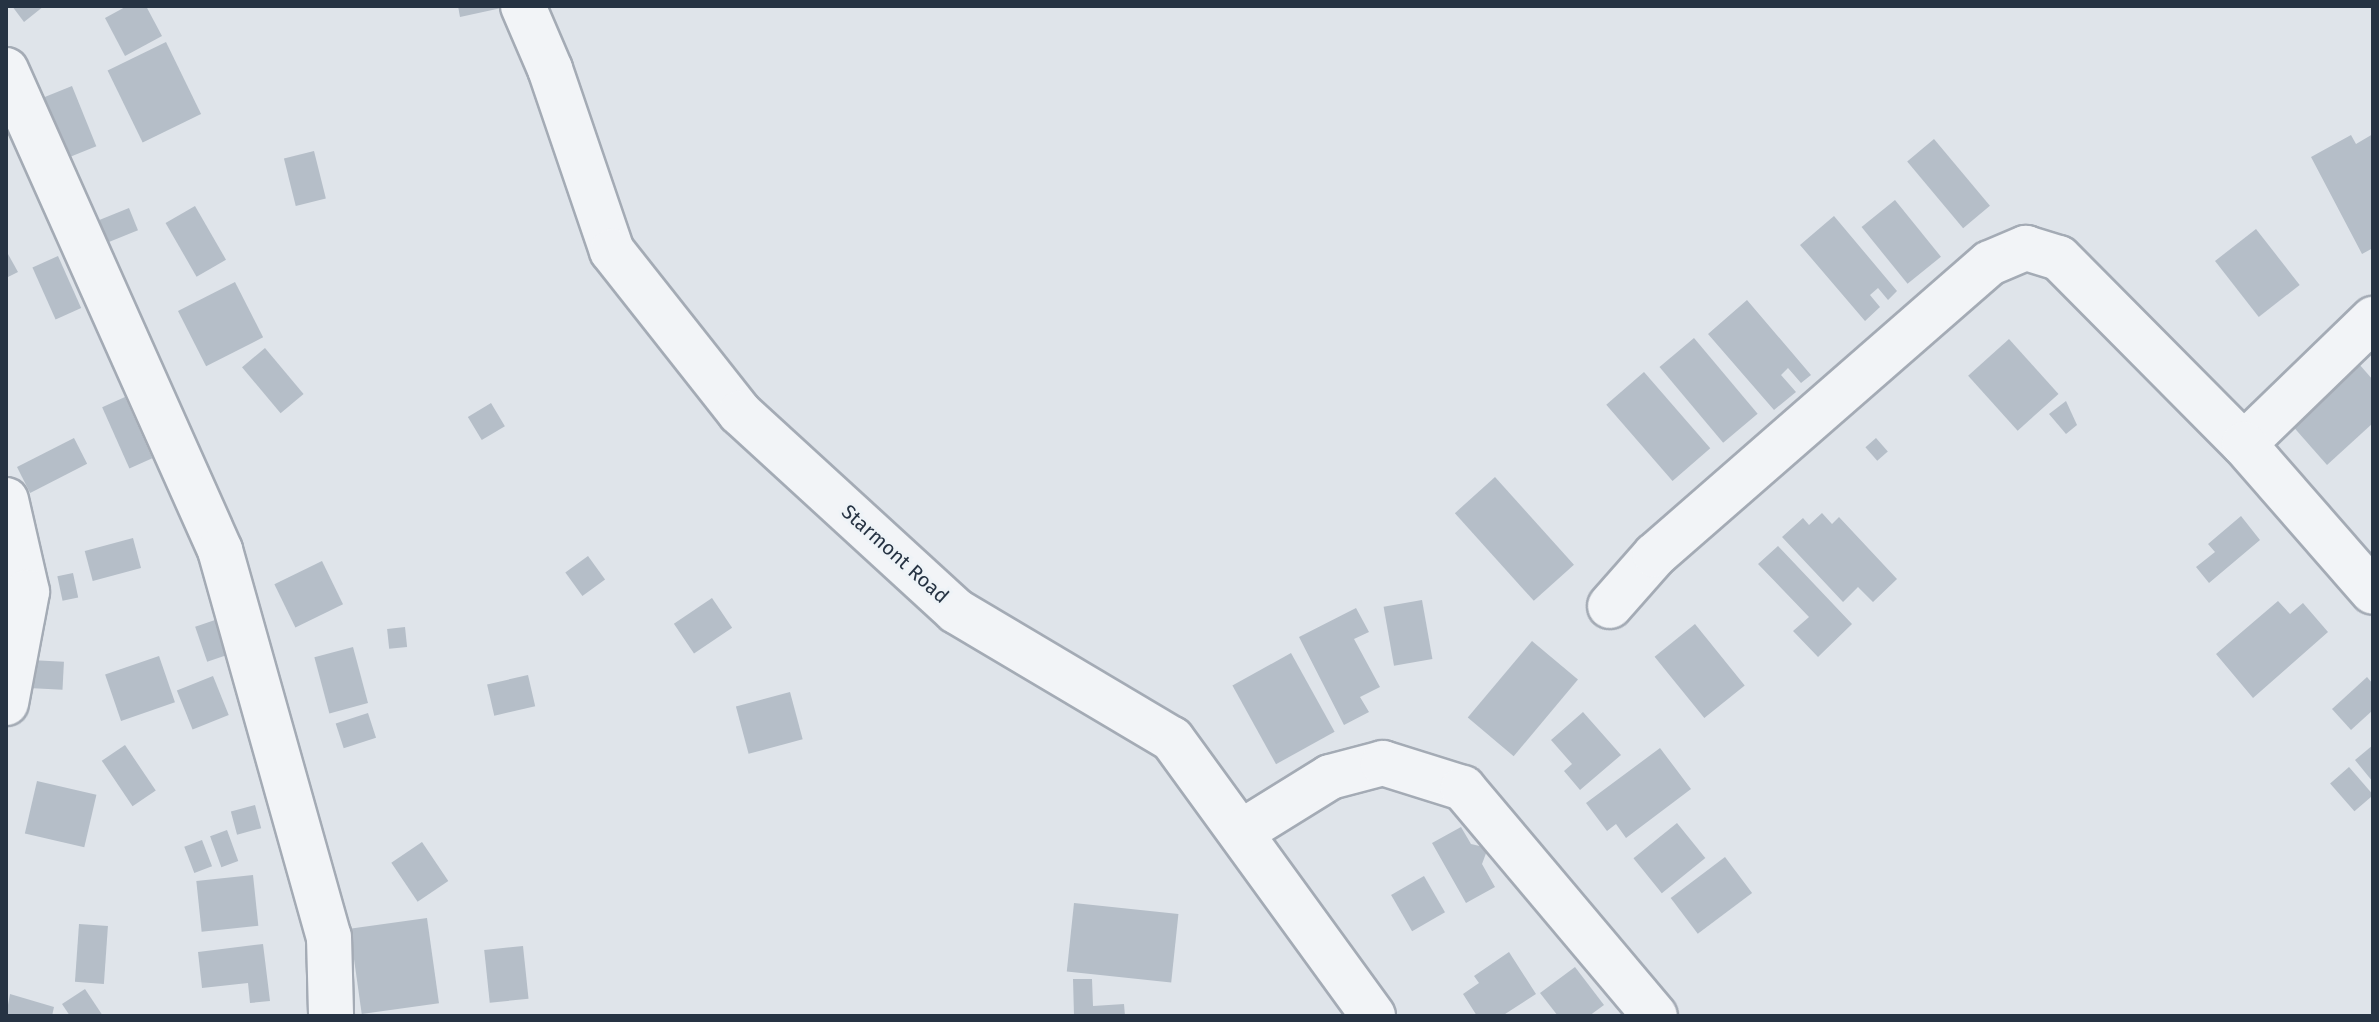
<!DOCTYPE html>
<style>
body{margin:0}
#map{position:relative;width:2379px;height:1022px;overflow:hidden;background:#dfe4ea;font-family:"Fira Sans",sans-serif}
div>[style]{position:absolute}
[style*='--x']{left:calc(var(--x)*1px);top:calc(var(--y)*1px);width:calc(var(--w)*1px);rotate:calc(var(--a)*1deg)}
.building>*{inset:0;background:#b5bec8;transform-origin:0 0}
.roads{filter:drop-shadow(2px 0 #a4abb5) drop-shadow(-2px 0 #a4abb5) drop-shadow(0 2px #a4abb5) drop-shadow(0 -2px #a4abb5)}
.minor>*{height:44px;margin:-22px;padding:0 22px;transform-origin:22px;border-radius:22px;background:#f2f4f7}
span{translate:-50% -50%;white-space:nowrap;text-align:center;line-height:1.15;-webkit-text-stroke:6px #eef3f7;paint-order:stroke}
.street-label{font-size:20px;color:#263343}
.frame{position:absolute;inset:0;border:8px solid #263343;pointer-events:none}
</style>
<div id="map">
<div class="building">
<i style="clip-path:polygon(12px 6px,44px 6px,24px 22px)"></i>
<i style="clip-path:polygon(127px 6px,146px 6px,162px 36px,125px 56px,105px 18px)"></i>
<i style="clip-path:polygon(458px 6px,506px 6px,506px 7px,460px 17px)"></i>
<i style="left:166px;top:42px;width:80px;height:65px;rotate:64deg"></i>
<i style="left:72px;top:86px;width:65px;height:34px;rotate:68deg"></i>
<i style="clip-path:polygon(2373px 134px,2373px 248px,2362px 254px,2311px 157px,2351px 135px,2356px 144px)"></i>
<i style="left:1934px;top:139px;width:87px;height:35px;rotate:50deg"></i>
<i style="left:314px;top:151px;width:49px;height:31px;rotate:76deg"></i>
<i style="left:1895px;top:200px;width:73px;height:43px;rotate:51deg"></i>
<i style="left:195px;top:206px;width:62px;height:34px;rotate:60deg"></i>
<i style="left:129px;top:208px;width:24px;height:32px;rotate:68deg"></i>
<i style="clip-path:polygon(1834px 216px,1897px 291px,1888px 300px,1878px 288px,1870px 295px,1880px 307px,1865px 321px,1800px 245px)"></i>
<i style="left:2256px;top:229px;width:71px;height:52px;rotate:52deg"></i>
<i style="clip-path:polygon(8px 254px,18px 272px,6px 278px,6px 255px)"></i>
<i style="left:58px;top:256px;width:57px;height:28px;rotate:66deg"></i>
<i style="left:235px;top:282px;width:62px;height:64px;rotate:63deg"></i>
<i style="clip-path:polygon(1747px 300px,1811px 375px,1801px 383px,1788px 368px,1781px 375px,1796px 392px,1774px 410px,1708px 334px)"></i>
<i style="left:1694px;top:338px;width:99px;height:45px;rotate:50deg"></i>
<i style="left:2009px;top:339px;width:74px;height:55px;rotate:48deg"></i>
<i style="left:265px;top:348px;width:60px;height:30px;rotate:50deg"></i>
<i style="clip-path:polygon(2352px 356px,2373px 380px,2373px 423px,2327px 465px,2290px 423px)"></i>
<i style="left:1644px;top:372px;width:101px;height:50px;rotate:49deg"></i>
<i style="left:125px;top:397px;width:67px;height:25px;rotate:66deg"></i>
<i style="clip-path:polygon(2066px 401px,2077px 425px,2066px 434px,2049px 414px)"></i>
<i style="left:491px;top:403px;width:27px;height:27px;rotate:59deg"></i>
<i style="left:74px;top:438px;width:29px;height:64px;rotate:63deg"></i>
<i style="left:1876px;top:438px;width:18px;height:14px;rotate:49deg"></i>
<i style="left:1495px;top:477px;width:118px;height:54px;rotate:48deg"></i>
<i style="clip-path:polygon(1822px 513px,1832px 524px,1839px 517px,1897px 579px,1873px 602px,1858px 587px,1843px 602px,1782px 537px,1803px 518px,1809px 525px)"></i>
<i style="clip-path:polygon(2241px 516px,2260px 540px,2209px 583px,2196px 567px,2215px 552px,2208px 544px)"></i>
<i style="left:133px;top:538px;width:31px;height:50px;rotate:75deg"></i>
<i style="clip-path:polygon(1778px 546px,1852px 624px,1818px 657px,1793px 631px,1809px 617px,1758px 564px)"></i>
<i style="left:588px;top:556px;width:29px;height:28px;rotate:54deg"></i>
<i style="left:322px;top:561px;width:48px;height:53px;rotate:64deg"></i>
<i style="left:73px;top:573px;width:25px;height:16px;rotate:78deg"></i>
<i style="left:712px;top:598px;width:36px;height:46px;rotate:56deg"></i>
<i style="left:1422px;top:600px;width:60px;height:39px;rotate:80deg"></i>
<i style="clip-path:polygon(2278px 601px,2290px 614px,2303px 603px,2328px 632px,2253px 698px,2216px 654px)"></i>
<i style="clip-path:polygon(1356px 608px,1369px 632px,1354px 639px,1380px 687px,1360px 697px,1369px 712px,1344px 725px,1299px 637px)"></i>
<i style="left:215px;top:620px;width:37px;height:21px;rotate:71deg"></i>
<i style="left:1695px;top:624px;width:79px;height:52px;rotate:51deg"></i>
<i style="left:405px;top:627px;width:20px;height:18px;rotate:84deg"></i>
<i style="left:1532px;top:641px;width:60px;height:100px;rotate:40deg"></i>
<i style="left:353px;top:647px;width:58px;height:40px;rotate:75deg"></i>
<i style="left:1291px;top:653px;width:90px;height:67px;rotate:61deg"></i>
<i style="left:159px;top:656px;width:49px;height:57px;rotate:71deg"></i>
<i style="left:30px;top:660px;width:34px;height:28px;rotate:3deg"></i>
<i style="left:528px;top:675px;width:32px;height:42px;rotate:77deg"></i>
<i style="left:213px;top:676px;width:42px;height:39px;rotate:68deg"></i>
<i style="clip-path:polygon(2367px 677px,2373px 684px,2373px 710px,2351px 730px,2332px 709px)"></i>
<i style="left:790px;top:692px;width:49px;height:56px;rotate:75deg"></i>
<i style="clip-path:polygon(1583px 712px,1621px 755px,1580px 790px,1564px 771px,1572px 764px,1551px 740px)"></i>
<i style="left:368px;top:713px;width:26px;height:34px;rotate:72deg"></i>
<i style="left:125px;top:745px;width:55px;height:28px;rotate:56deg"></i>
<i style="clip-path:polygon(2373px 745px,2373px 782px,2355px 760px)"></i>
<i style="clip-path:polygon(1660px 748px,1691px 789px,1626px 838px,1616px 824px,1607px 831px,1586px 803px)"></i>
<i style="left:2349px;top:767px;width:37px;height:25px;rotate:49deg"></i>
<i style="left:37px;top:781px;width:61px;height:54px;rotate:13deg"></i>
<i style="left:255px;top:805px;width:24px;height:25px;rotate:75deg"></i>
<i style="left:1677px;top:823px;width:45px;height:56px;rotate:51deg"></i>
<i style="clip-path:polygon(1461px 827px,1471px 844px,1488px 848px,1482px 864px,1495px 887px,1466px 903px,1432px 843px)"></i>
<i style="left:227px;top:830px;width:33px;height:18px;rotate:70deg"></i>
<i style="left:202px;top:840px;width:28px;height:19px;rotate:69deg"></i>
<i style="left:422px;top:842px;width:47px;height:37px;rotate:56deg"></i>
<i style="left:1725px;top:857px;width:45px;height:68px;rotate:53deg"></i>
<i style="left:253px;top:875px;width:51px;height:57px;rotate:84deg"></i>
<i style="left:1424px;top:876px;width:42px;height:38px;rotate:60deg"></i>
<i style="left:1074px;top:903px;width:105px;height:69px;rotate:6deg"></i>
<i style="left:427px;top:918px;width:86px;height:78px;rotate:82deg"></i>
<i style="left:79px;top:924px;width:29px;height:58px;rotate:4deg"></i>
<i style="clip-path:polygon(263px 944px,270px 1001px,250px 1003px,248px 983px,202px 988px,198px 952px)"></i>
<i style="left:523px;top:946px;width:53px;height:39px;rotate:84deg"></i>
<i style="clip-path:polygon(1509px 952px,1536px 994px,1502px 1016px,1477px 1016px,1463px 994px,1479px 983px,1474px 976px)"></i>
<i style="clip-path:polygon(1575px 967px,1604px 1005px,1589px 1016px,1558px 1016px,1540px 993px)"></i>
<i style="clip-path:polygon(1073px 979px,1092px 979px,1093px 1006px,1124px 1004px,1125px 1016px,1074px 1016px)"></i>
<i style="clip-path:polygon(85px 989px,103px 1016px,70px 1016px,62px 1004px)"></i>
<i style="clip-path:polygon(10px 994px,54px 1007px,52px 1016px,6px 1016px)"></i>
</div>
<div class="roads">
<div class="minor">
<i style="--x:523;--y:6;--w:69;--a:66.8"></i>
<i style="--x:550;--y:69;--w:192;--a:71.2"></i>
<i style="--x:612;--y:251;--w:206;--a:51.7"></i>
<i style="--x:740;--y:413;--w:293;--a:42.5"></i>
<i style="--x:956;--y:611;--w:251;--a:30.7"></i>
<i style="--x:1172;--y:739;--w:342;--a:54"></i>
<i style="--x:6;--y:70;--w:526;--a:65.97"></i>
<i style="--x:220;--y:550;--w:402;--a:74.3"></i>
<i style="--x:329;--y:937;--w:79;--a:88.5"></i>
<i style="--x:2244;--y:444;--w:180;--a:-44.1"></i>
<i style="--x:6;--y:500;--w:94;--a:77.1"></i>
<i style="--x:27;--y:592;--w:113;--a:100.7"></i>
<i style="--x:1610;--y:606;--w:68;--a:-48.6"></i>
<i style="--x:1655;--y:555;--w:444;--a:-41.1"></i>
<i style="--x:1990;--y:263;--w:39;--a:-23"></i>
<i style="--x:2026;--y:248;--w:34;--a:17"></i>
<i style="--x:2059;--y:258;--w:262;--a:45.2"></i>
<i style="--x:2244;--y:444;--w:196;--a:48.9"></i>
<i style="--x:1243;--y:831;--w:102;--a:-31.8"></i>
<i style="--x:1330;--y:777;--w:55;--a:-14.8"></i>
<i style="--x:1383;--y:763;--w:84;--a:17.4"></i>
<i style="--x:1463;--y:788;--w:298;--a:49.9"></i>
</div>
</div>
<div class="street-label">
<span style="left:895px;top:554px;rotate:42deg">Starmont Road</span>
</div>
<div class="frame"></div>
</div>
